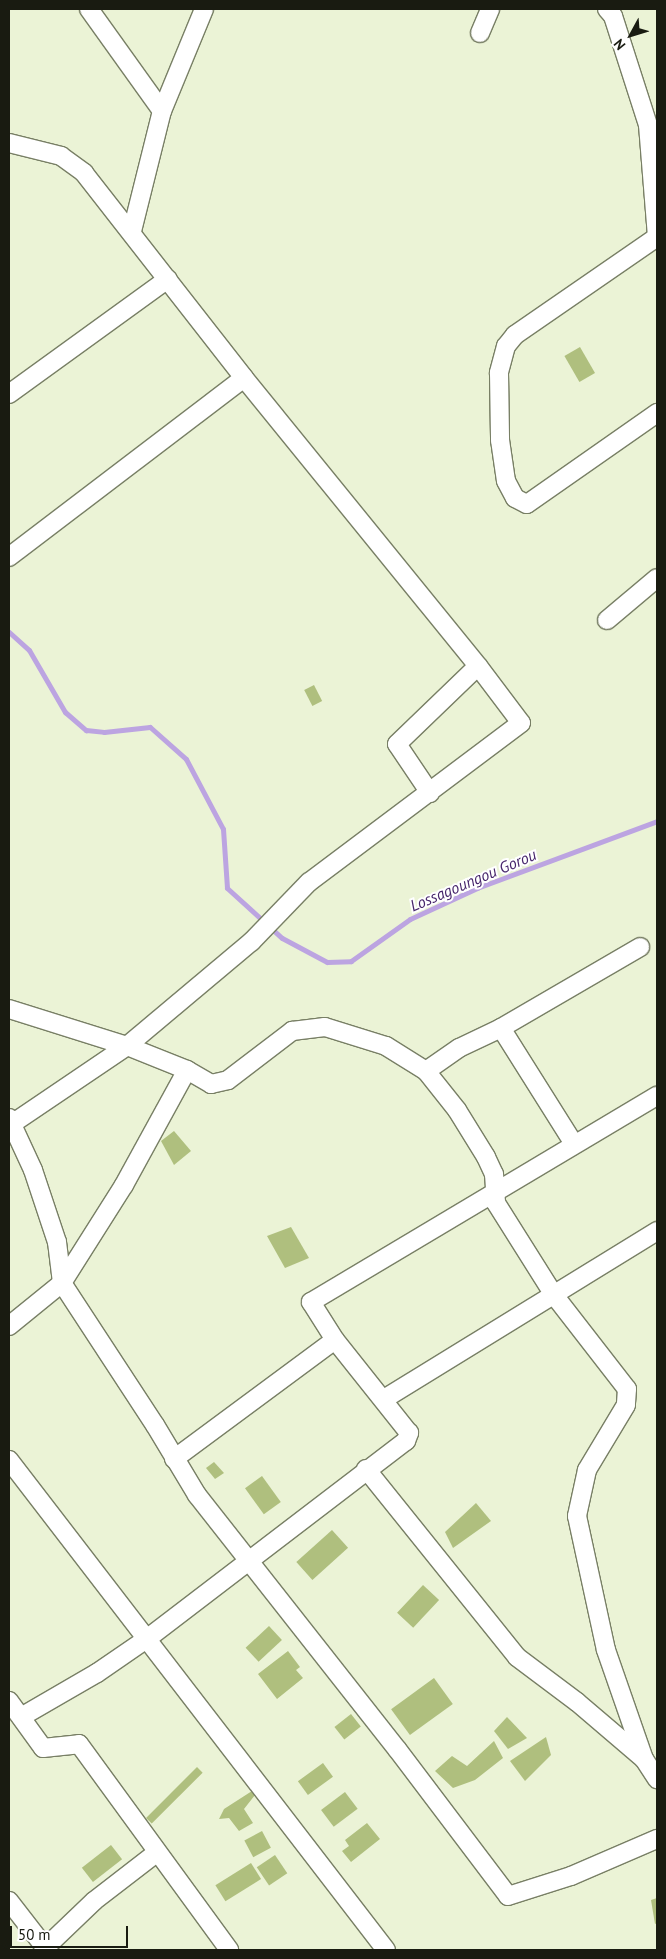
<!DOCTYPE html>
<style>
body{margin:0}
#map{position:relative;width:666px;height:1959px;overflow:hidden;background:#ebf3d6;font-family:"PT Sans",sans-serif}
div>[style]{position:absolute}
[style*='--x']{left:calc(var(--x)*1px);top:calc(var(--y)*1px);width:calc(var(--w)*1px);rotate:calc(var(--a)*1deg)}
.stream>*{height:5px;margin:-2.5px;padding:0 2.5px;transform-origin:2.5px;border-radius:2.5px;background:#bca4e1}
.building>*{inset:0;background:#afbf7e;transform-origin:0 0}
.roads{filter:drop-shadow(1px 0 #787f65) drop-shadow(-1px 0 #787f65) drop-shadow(0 1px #787f65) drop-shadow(0 -1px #787f65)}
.street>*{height:18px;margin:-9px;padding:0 9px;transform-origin:9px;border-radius:9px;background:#fff}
span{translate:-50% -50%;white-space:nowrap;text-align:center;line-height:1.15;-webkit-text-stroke:4px #fff;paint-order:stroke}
.water-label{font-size:16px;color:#46256b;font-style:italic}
.frame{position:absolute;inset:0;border:10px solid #191b11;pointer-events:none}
.north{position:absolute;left:606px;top:10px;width:50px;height:50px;-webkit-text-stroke:4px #fff;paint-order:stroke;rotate:231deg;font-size:14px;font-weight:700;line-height:20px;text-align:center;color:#191b11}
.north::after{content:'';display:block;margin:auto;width:18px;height:22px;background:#191b11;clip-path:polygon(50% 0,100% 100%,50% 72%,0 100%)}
.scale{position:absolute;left:10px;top:1926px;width:118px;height:22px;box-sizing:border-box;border:2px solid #191b11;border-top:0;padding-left:6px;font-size:15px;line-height:18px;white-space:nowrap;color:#191b11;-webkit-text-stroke:4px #fff;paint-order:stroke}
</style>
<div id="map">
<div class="stream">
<i style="--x:9;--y:632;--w:27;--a:42"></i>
<i style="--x:29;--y:650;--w:72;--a:59.9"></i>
<i style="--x:65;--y:712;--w:28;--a:41"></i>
<i style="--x:86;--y:730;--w:18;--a:6"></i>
<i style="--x:104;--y:732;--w:46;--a:-6.2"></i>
<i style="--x:150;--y:727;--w:48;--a:41.6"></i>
<i style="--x:186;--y:759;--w:79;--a:62.1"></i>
<i style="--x:223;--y:829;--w:59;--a:86.1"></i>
<i style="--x:227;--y:888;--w:74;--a:42.3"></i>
<i style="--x:282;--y:938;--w:51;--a:28.1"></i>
<i style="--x:327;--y:962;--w:24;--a:-2"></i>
<i style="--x:351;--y:961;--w:72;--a:-35.4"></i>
<i style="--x:410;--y:919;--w:74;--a:-24.8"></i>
<i style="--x:477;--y:888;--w:192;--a:-20.4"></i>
</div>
<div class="building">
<i style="left:580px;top:347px;width:30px;height:18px;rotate:60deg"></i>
<i style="left:314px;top:685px;width:18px;height:11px;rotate:63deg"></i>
<i style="clip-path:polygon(174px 1131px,191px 1151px,174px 1165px,161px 1141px)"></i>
<i style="clip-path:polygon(291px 1227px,309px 1258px,285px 1268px,267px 1236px)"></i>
<i style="clip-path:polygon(214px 1462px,224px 1473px,215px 1479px,206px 1468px)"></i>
<i style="left:262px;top:1476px;width:32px;height:21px;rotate:54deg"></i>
<i style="clip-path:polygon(476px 1503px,491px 1521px,453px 1548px,445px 1532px)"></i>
<i style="left:332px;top:1530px;width:24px;height:48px;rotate:48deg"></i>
<i style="left:423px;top:1585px;width:22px;height:38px;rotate:43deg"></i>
<i style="left:269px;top:1626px;width:19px;height:32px;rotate:47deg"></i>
<i style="clip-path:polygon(288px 1651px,300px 1667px,296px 1670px,303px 1678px,277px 1699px,258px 1674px)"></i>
<i style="left:434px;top:1678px;width:32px;height:53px;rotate:54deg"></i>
<i style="left:351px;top:1714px;width:16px;height:21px;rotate:52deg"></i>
<i style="clip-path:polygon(507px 1717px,527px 1738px,508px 1749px,494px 1731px)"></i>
<i style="clip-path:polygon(546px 1737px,551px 1755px,525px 1781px,510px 1761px)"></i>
<i style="clip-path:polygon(494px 1741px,503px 1758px,475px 1780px,453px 1788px,435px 1771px,452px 1756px,467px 1766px)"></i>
<i style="left:323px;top:1763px;width:17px;height:31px;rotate:54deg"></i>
<i style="left:197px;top:1767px;width:8px;height:72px;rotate:45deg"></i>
<i style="clip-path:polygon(252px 1791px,255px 1795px,244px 1809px,253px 1823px,239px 1831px,229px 1818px,219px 1819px,224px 1809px)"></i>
<i style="left:345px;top:1792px;width:21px;height:30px;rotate:53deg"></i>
<i style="clip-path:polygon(367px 1823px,380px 1839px,351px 1862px,342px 1851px,349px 1846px,345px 1840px)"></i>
<i style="left:262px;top:1831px;width:19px;height:20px;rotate:62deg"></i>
<i style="left:111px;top:1845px;width:18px;height:37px;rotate:52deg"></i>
<i style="left:275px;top:1855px;width:22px;height:22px;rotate:56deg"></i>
<i style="left:251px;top:1863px;width:19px;height:42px;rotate:58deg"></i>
<i style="clip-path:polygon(657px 1898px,657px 1923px,655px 1924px,651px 1900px)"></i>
</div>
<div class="roads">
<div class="street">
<i style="--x:89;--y:9;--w:125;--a:54.4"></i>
<i style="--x:607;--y:9;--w:9;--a:49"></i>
<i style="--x:613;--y:16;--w:114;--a:72.2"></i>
<i style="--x:648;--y:125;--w:113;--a:85.4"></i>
<i style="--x:480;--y:33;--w:26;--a:-67"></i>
<i style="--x:9;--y:143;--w:54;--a:14"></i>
<i style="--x:61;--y:156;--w:29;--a:36"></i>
<i style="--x:84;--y:173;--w:260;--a:52"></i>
<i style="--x:244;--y:378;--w:371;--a:50.9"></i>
<i style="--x:478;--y:666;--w:71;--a:53"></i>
<i style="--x:521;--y:723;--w:265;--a:143.1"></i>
<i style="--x:309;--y:882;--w:83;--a:134"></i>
<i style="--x:251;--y:942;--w:162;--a:140"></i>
<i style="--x:127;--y:1046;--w:143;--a:145.9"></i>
<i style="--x:132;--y:231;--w:124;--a:-76"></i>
<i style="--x:162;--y:111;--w:110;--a:-67.6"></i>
<i style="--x:657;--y:237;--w:173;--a:145.4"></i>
<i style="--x:515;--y:335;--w:14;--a:129"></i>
<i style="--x:506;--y:346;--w:28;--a:105"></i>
<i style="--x:499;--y:373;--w:67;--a:89.1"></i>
<i style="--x:500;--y:440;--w:41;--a:81.7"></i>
<i style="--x:506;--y:481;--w:19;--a:62"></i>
<i style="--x:515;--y:498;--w:13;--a:27"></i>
<i style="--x:527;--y:504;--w:159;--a:-35"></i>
<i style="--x:9;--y:394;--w:196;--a:-35.9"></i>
<i style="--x:9;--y:557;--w:295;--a:-37.3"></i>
<i style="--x:607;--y:620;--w:65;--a:-40"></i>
<i style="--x:430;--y:793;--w:59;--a:-124"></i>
<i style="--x:397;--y:744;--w:112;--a:-43.9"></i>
<i style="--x:9;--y:1009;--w:124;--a:17.4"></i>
<i style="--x:127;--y:1046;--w:65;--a:21.8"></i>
<i style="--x:187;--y:1070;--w:28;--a:30"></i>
<i style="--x:211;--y:1084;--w:17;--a:-13"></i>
<i style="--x:228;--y:1080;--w:81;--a:-37.4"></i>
<i style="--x:292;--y:1031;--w:33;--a:-7"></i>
<i style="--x:325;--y:1027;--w:64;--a:17.3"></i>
<i style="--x:386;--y:1046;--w:47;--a:32"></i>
<i style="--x:426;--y:1071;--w:50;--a:51.5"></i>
<i style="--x:457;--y:1110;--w:55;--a:58.3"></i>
<i style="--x:486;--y:1157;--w:19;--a:65"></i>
<i style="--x:494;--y:1174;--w:29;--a:86"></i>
<i style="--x:496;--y:1203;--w:109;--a:57.8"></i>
<i style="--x:554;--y:1295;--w:119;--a:52.2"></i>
<i style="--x:627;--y:1389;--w:16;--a:94"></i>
<i style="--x:626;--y:1405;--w:76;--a:121"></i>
<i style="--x:587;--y:1470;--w:47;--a:102.3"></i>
<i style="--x:577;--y:1516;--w:137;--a:77.8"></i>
<i style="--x:606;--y:1650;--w:115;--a:70.8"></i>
<i style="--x:501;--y:1028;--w:137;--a:57.8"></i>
<i style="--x:426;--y:1071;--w:40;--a:-34.9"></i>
<i style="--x:459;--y:1048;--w:47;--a:-25.5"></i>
<i style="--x:501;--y:1028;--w:161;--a:-30.2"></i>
<i style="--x:9;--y:1118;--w:57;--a:65.2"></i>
<i style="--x:33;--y:1170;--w:76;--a:71.6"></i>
<i style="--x:57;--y:1242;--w:41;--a:83"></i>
<i style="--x:62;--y:1283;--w:170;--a:56.8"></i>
<i style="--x:155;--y:1425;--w:82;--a:59"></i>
<i style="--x:197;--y:1495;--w:323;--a:51.8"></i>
<i style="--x:397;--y:1749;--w:184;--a:52.9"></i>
<i style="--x:508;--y:1896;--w:66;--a:-17.6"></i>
<i style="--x:571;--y:1876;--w:94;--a:-23.3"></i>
<i style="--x:9;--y:1326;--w:68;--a:-39.1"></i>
<i style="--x:62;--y:1283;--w:116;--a:-57.7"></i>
<i style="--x:124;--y:1185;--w:131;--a:-61.3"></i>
<i style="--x:384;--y:1399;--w:321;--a:-31.6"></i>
<i style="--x:174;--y:1459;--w:200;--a:-36.5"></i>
<i style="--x:9;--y:1460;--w:618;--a:52.43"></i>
<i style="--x:366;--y:1469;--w:241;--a:51.2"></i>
<i style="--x:517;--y:1657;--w:75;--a:36.9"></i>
<i style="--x:577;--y:1702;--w:88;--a:40.4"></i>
<i style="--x:644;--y:1759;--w:24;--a:57"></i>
<i style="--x:9;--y:1701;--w:58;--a:54.1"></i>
<i style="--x:43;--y:1748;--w:36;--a:-6"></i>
<i style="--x:79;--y:1744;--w:255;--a:53.9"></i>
<i style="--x:21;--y:1717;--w:88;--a:-30.1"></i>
<i style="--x:97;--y:1673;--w:62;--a:-34.5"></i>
<i style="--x:148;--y:1638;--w:325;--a:-37.4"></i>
<i style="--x:406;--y:1441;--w:9;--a:-69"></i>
<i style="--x:409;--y:1433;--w:119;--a:-128.5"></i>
<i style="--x:335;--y:1340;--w:45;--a:-122.3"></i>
<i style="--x:311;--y:1302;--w:403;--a:-30.8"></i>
<i style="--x:9;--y:1901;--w:62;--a:52.2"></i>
<i style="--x:45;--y:1948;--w:68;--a:-43.8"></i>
<i style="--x:94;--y:1901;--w:78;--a:-37.7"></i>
</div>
</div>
<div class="water-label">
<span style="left:473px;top:880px;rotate:-23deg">Lossagoungou Gorou</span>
</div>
<div class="frame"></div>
<div class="north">N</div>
<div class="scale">50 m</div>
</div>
